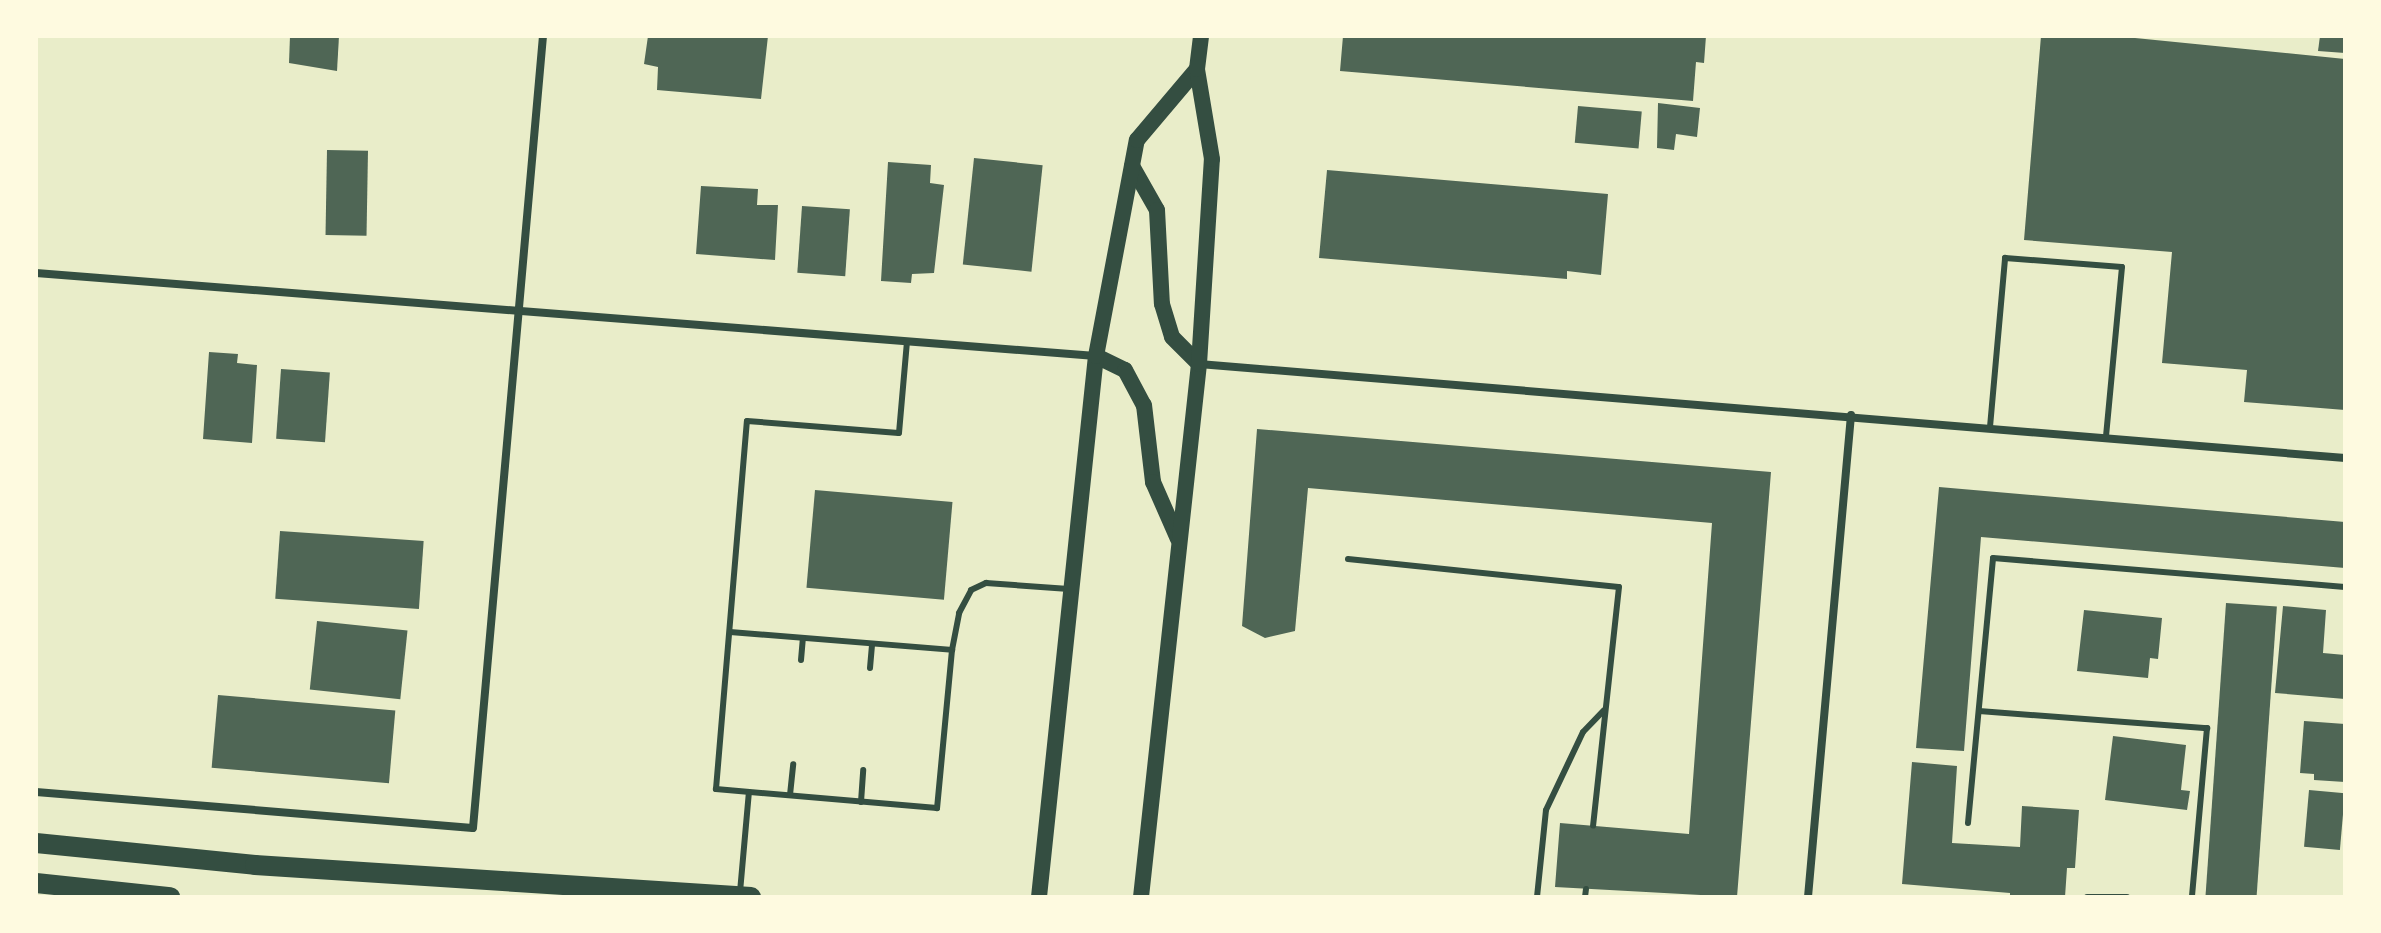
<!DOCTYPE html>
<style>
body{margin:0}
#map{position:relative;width:2381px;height:933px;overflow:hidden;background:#e9edc9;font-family:"Roboto Condensed",sans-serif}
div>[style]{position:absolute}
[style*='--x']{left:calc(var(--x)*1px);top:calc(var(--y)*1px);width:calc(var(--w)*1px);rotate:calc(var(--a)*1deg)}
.building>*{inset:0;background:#4f6655;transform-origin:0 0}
.service>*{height:6px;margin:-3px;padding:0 3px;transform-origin:3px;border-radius:3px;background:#344e41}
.minor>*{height:8px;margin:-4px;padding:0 4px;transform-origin:4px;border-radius:4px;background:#344e41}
.secondary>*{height:16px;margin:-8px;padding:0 8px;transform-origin:8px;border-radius:8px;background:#344e41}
.primary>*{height:20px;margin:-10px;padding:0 10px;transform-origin:10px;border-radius:10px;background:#344e41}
span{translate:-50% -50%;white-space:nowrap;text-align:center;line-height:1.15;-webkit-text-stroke:6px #fefae0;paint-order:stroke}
.frame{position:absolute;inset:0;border:38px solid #fefae0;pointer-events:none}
</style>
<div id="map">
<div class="building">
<i style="clip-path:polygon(290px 36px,339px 36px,337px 71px,289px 63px)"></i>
<i style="clip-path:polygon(648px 36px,768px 36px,761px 99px,657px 90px,658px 67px,644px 64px)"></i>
<i style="clip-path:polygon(1343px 36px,1706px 36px,1704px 63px,1696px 62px,1693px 101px,1340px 71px)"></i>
<i style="clip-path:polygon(2041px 36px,2115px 36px,2345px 59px,2345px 410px,2244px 402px,2247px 370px,2162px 363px,2172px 252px,2024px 240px)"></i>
<i style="clip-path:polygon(2320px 36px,2345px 36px,2345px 53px,2318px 51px)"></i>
<i style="clip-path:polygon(1658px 103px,1700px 108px,1697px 137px,1676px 134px,1674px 150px,1657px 148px)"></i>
<i style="left:1578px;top:106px;width:64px;height:37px;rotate:5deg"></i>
<i style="left:327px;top:150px;width:41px;height:85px;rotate:1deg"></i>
<i style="left:974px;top:158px;width:69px;height:107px;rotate:6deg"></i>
<i style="clip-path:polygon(888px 162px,931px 165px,930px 183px,944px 185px,934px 273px,912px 274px,911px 283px,881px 281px)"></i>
<i style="clip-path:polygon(1327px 170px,1608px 194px,1601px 275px,1567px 271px,1567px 279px,1319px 258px)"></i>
<i style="clip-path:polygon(701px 186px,758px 189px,757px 205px,778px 205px,775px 260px,696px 254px)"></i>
<i style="left:802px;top:206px;width:48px;height:67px;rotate:4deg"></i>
<i style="clip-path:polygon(209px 352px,238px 354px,237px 363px,257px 365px,252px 443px,203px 439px)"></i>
<i style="left:281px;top:369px;width:49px;height:70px;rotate:4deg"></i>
<i style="clip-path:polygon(1257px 429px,1771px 472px,1737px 897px,1555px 887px,1560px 823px,1689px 834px,1712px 523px,1308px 488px,1295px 631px,1265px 638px,1242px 626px)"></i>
<i style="clip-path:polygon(1939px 487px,2345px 522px,2345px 568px,1981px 537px,1964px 751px,1916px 748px)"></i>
<i style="left:815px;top:490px;width:138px;height:98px;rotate:5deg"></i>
<i style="left:280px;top:531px;width:144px;height:68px;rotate:4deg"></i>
<i style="left:2226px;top:603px;width:51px;height:295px;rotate:4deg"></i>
<i style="clip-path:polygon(2283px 606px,2326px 610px,2323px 653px,2345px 655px,2345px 699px,2275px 693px)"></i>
<i style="clip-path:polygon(2084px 610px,2162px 618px,2158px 659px,2150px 658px,2148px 678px,2077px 671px)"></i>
<i style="left:317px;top:621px;width:91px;height:69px;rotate:6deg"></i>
<i style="left:218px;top:695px;width:178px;height:73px;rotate:5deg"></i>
<i style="clip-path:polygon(2304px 721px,2345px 724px,2345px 782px,2314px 780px,2314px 774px,2300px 773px)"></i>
<i style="clip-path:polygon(2113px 736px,2186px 745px,2181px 790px,2190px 791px,2187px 810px,2105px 800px)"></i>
<i style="clip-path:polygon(1912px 762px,1957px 766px,1952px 843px,2020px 847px,2022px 806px,2079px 810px,2075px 868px,2067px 868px,2065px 897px,2010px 897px,2010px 893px,1902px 884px)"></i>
<i style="left:2309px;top:790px;width:36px;height:57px;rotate:5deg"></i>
</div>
<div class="service">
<i style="--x:1990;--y:427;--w:170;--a:-84.9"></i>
<i style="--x:2005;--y:258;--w:117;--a:4.4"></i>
<i style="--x:2122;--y:267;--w:171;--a:95.4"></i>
<i style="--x:1348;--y:559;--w:272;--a:5.9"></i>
<i style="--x:1619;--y:587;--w:240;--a:96.2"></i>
<i style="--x:730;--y:632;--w:223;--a:4.6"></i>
<i style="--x:952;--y:650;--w:159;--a:95.4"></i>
<i style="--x:937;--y:808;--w:222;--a:-175.1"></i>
<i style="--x:716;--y:789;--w:369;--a:-85.2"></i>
<i style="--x:747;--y:421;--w:152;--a:4.5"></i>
<i style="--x:899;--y:433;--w:91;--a:-85"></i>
<i style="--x:952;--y:650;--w:38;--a:-79"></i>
<i style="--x:959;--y:613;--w:26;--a:-62"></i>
<i style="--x:971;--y:590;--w:17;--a:-25"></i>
<i style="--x:986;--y:583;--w:83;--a:4.1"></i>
<i style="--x:801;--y:660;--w:22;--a:-85"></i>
<i style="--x:870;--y:668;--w:24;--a:-85"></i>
<i style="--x:1979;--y:711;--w:229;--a:4.3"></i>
<i style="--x:2207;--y:728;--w:170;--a:95.1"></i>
<i style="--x:790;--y:795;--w:31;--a:-84"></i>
<i style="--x:861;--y:802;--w:32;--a:-86"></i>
<i style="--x:1968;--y:823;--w:266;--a:-84.6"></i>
<i style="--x:1993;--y:558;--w:353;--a:4.7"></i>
<i style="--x:740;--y:892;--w:100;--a:-84.9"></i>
<i style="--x:1537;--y:897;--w:87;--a:-84.1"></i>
<i style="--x:1546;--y:810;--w:86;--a:-64.6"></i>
<i style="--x:1583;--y:732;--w:30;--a:-46"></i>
<i style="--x:1585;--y:897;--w:8;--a:-83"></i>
<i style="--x:2087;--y:897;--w:40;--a:0"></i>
</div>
<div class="minor">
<i style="--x:36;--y:273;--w:1063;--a:4.48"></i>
<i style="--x:1199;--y:364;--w:1150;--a:4.69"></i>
<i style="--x:36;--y:792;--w:438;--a:4.7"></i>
<i style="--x:473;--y:828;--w:795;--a:-84.95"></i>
<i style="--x:1808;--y:897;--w:484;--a:-84.9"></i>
</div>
<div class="secondary">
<i style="--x:1132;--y:166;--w:51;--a:60.4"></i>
<i style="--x:1157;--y:210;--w:94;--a:87"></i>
<i style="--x:1162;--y:304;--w:34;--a:73"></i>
<i style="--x:1172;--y:337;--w:38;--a:45"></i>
<i style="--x:1096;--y:356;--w:32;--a:26"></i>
<i style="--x:1125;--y:370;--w:40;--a:62"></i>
<i style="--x:1144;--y:405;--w:78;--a:83.3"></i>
<i style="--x:1153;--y:482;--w:62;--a:66.3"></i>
<i style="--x:1039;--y:897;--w:544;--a:-83.99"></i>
<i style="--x:1096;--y:356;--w:220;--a:-79.3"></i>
<i style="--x:1137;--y:140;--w:93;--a:-49.8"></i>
<i style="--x:1141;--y:897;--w:536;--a:-83.79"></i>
<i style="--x:1199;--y:364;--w:205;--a:-86.4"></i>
<i style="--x:1212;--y:159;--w:91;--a:-99.5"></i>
<i style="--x:1197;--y:69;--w:33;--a:-83"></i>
</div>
<div class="primary">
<i style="--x:36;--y:843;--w:220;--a:5.7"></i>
<i style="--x:255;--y:865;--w:497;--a:3.7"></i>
<i style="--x:36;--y:883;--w:135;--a:6"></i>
</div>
<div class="frame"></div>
</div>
